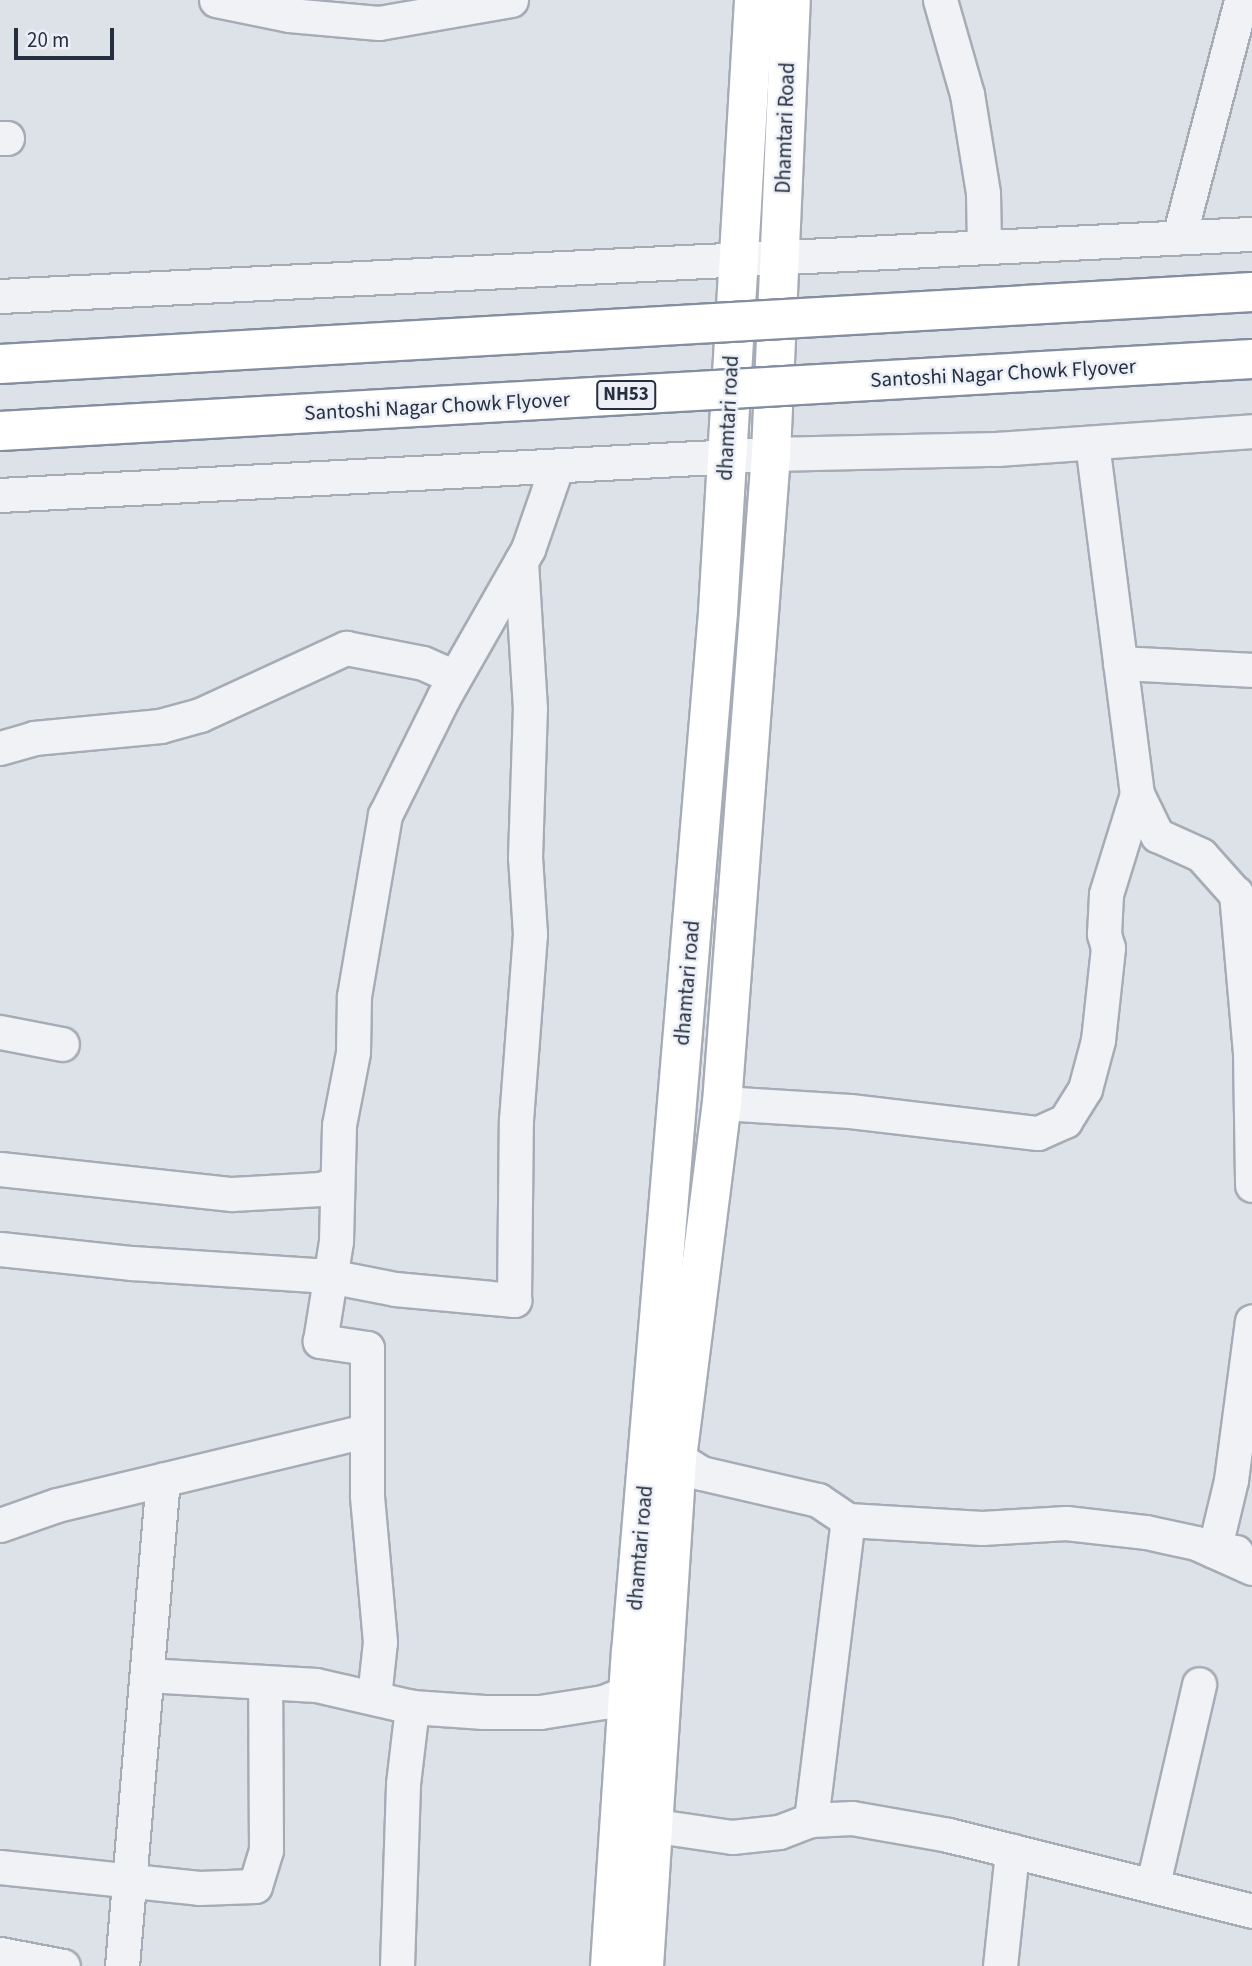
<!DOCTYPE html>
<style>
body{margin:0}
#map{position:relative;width:1252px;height:1966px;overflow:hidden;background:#dde1e8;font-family:"Source Sans 3",sans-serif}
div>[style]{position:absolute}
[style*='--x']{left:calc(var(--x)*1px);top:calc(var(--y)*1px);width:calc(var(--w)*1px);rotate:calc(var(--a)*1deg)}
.roads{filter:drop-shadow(2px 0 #a6acb6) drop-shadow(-2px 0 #a6acb6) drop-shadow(0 2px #a6acb6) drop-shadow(0 -2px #a6acb6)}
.minor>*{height:33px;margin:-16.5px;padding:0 16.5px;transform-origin:16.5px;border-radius:16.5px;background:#f0f2f6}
.major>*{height:38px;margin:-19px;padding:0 19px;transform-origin:19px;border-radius:19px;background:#fff}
.bridges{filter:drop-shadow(2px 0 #838ea0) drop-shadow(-2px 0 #838ea0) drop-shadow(0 2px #838ea0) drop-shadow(0 -2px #838ea0)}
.highway-bridge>*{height:38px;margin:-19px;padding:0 19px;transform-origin:19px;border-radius:19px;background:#fff}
span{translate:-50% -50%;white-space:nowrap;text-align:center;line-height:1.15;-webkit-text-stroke:5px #ecf0f6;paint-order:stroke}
.shield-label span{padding:2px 5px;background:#ecf0f6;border:2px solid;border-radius:5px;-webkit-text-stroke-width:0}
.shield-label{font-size:19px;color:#252f40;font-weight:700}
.street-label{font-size:21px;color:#252f40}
.scale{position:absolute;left:14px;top:28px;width:100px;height:32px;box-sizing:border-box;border:4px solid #252f40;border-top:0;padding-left:9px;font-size:21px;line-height:24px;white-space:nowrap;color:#252f40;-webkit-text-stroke:5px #ecf0f6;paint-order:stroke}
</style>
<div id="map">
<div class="roads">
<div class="minor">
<i style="--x:216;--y:0;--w:75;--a:11.6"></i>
<i style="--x:289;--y:15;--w:90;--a:5.1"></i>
<i style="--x:379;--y:23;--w:134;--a:-9.9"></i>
<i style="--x:940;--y:0;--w:98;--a:74"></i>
<i style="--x:967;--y:94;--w:100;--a:80.8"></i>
<i style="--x:983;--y:193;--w:54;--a:88.9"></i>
<i style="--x:0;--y:138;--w:7;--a:0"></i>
<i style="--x:1179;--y:237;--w:245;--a:-75.3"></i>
<i style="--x:0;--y:296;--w:1254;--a:-2.84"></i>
<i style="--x:1092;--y:443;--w:354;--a:82.7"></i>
<i style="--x:1137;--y:794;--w:46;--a:64"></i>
<i style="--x:1157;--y:835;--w:48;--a:24.4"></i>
<i style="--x:1201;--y:855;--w:76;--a:48.2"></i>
<i style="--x:0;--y:495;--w:772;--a:-3.04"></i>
<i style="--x:771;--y:454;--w:226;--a:-1.3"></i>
<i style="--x:997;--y:449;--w:256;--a:-4"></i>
<i style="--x:1120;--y:663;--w:132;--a:3"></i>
<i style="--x:0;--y:748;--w:35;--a:-16"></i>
<i style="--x:34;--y:738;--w:127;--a:-5.4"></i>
<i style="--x:160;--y:726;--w:41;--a:-15.4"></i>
<i style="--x:200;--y:715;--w:161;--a:-24.7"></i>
<i style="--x:346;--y:648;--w:78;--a:11"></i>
<i style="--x:423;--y:663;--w:34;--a:24"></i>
<i style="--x:1236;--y:893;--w:160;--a:85"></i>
<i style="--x:1250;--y:1052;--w:133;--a:89.1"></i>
<i style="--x:0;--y:1032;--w:63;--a:11"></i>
<i style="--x:722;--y:1103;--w:128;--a:3.6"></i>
<i style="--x:850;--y:1111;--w:189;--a:6.7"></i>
<i style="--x:1038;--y:1133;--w:30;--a:-24"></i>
<i style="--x:1065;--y:1121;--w:38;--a:-58"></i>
<i style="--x:1085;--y:1089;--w:51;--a:-75.1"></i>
<i style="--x:1098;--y:1040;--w:93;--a:-83.8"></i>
<i style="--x:1108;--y:948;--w:15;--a:-106"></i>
<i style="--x:1104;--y:934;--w:40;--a:-87.1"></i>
<i style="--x:1106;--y:894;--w:105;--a:-72.8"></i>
<i style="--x:0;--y:1169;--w:233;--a:6.2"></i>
<i style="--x:232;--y:1194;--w:89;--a:-3.2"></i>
<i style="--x:321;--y:1189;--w:17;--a:-21"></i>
<i style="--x:0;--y:1249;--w:133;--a:6.1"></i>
<i style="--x:132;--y:1263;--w:197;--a:3.8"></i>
<i style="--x:329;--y:1276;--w:67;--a:11.1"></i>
<i style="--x:395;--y:1289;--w:120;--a:5.3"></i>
<i style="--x:514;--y:1300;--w:180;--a:-89.4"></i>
<i style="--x:516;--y:1120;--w:187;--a:-85.7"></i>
<i style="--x:530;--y:934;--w:77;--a:-93.7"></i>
<i style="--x:525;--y:857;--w:148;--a:-88.1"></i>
<i style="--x:530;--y:709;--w:148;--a:-93.5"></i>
<i style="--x:677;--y:1458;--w:28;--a:32"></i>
<i style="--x:701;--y:1473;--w:120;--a:13"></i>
<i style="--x:818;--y:1500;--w:36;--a:34"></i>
<i style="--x:848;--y:1520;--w:134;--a:3.4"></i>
<i style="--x:982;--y:1528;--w:84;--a:-3.4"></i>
<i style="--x:1066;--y:1523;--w:81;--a:6.4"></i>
<i style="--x:1146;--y:1532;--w:51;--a:12.4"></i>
<i style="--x:1196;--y:1543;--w:61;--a:24.1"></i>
<i style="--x:0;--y:1525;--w:60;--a:-19.3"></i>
<i style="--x:57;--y:1505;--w:317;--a:-13.5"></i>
<i style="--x:1236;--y:1552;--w:22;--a:-177"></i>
<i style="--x:1214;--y:1551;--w:73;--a:-76.5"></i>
<i style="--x:1231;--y:1480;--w:160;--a:-82.5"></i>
<i style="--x:147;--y:1675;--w:169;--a:3.4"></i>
<i style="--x:316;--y:1685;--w:98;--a:12.9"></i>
<i style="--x:412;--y:1707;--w:72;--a:4"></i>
<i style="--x:484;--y:1712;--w:56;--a:0"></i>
<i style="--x:540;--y:1712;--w:64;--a:-9"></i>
<i style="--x:603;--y:1702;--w:52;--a:-21.6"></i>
<i style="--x:374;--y:1697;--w:55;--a:-83.8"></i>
<i style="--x:380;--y:1642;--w:148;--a:-95.1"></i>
<i style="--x:367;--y:1495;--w:147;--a:-90"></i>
<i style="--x:367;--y:1348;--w:48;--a:-171.5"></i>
<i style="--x:320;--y:1341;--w:101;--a:-80.9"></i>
<i style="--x:336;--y:1241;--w:116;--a:-88.5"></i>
<i style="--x:339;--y:1125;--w:74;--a:-79.1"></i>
<i style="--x:353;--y:1052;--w:56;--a:-89"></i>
<i style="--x:354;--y:996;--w:184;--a:-80.3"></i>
<i style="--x:385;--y:815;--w:131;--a:-63.6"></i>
<i style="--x:443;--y:698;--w:172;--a:-60.3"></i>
<i style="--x:528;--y:549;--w:86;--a:-70.9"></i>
<i style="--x:811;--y:1820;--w:302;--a:-83"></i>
<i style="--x:629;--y:1822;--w:104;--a:8.3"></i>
<i style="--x:732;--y:1837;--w:47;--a:-6.1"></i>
<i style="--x:779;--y:1832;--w:34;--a:-21"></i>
<i style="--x:811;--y:1820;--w:41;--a:-2.8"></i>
<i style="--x:852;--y:1818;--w:97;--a:10"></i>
<i style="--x:948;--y:1835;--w:313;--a:14"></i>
<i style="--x:0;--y:1867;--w:200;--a:6"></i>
<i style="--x:199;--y:1888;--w:56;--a:-2"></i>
<i style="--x:255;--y:1886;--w:38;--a:-73"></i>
<i style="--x:266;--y:1850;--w:166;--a:-90.3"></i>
<i style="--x:1153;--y:1884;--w:205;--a:-77"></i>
<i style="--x:0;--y:1954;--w:64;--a:10.8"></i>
<i style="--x:122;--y:1966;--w:488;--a:-85.2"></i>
<i style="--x:397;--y:1966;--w:182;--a:-88.1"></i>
<i style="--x:403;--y:1784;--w:78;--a:-83.3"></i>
<i style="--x:1000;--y:1966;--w:116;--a:-84"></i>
</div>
<div class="major">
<i style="--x:610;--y:1966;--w:314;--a:-86.2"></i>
<i style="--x:631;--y:1653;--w:1045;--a:-85.22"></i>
<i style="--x:718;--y:612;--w:613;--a:-86.63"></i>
<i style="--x:644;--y:1966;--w:509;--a:-86.28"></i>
<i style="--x:677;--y:1458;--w:358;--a:-82.8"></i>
<i style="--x:722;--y:1103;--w:651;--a:-85.68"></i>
<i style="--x:771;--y:454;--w:454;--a:-87.5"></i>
</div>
</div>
<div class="bridges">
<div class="highway-bridge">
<i style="--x:0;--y:364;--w:1254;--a:-3.29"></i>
<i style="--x:0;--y:431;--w:1254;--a:-3.29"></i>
</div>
</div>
<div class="shield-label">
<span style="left:626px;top:395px">NH53</span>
</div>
<div class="street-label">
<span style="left:785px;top:128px;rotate:-88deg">Dhamtari Road</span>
<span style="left:1003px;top:373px;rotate:-3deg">Santoshi Nagar Chowk Flyover</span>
<span style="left:437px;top:406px;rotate:-3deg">Santoshi Nagar Chowk Flyover</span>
<span style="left:728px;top:418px;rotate:-87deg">dhamtari road</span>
<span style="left:687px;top:983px;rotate:-85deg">dhamtari road</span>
<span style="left:640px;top:1548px;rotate:-85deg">dhamtari road</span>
</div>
<div class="scale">20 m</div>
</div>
